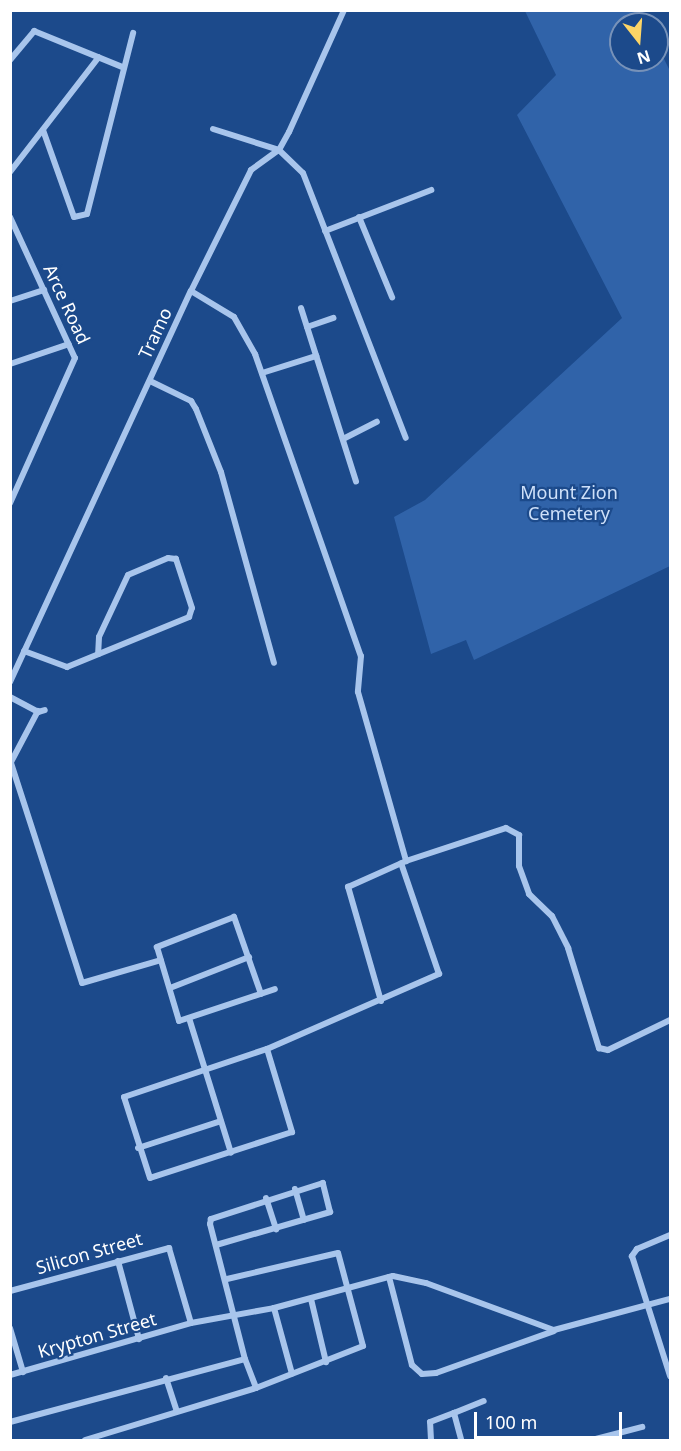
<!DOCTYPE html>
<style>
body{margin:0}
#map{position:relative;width:681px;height:1451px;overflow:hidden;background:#1c4a8b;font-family:"Noto Sans",sans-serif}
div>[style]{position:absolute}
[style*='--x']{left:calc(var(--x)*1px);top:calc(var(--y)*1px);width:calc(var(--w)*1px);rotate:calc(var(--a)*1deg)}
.green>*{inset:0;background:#3063a9}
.street>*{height:6px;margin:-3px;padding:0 3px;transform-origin:3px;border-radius:3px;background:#a8c5ec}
span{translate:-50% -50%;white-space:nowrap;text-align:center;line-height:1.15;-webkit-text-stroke:4.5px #1c4a8b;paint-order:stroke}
.street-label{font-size:18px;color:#fff}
.park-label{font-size:18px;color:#cee0f9}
.frame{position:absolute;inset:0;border:12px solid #fff;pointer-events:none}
.north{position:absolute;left:609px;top:12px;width:60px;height:60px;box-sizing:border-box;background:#1c4a8b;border:2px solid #7792b9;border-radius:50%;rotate:163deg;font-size:16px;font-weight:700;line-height:24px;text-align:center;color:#fff}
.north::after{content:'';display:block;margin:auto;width:21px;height:27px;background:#fdd566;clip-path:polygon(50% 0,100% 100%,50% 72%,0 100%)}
.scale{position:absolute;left:474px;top:1412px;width:148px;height:27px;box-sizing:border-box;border:3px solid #fff;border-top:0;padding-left:8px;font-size:18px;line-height:21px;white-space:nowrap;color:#fff;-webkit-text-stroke:4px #1c4a8b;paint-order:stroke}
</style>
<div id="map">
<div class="green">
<i style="clip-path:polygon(525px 11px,639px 11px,646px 24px,621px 24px,621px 60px,657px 60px,657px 45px,670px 71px,670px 566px,474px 660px,466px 640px,431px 654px,394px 517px,425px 500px,622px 318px,517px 115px,556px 75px)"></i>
</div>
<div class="street">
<i style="--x:10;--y:60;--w:38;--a:-50"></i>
<i style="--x:34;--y:31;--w:95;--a:22.2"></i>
<i style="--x:213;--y:129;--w:69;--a:17.7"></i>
<i style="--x:279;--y:150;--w:33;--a:44"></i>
<i style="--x:303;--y:173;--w:284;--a:68.8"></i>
<i style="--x:43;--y:130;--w:92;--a:70.4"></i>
<i style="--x:74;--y:217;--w:13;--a:-13"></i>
<i style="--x:87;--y:214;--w:187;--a:-75.7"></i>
<i style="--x:10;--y:172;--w:145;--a:-52.3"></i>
<i style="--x:10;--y:217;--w:155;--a:65.3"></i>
<i style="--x:75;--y:358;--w:159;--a:114.1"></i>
<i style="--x:359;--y:217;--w:87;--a:67.6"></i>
<i style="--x:325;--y:231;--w:114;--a:-21.1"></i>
<i style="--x:191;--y:291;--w:50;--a:31.2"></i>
<i style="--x:234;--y:317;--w:43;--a:60.4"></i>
<i style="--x:255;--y:354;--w:320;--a:70.7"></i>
<i style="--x:361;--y:656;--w:36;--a:95"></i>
<i style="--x:358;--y:692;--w:176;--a:74.1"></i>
<i style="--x:10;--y:301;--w:36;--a:-18"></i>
<i style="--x:301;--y:308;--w:182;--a:72.4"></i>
<i style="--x:307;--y:327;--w:28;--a:-19"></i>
<i style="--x:10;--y:364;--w:62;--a:-18.7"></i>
<i style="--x:262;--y:373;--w:57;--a:-17.5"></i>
<i style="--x:150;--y:381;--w:46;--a:26"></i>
<i style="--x:191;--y:401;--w:9;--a:58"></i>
<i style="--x:196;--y:409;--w:68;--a:68.4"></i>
<i style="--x:221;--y:472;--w:198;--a:74.5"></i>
<i style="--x:343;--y:439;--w:38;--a:-27"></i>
<i style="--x:24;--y:651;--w:46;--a:20.4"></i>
<i style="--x:67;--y:667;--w:132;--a:-22.3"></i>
<i style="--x:189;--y:617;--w:9;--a:-72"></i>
<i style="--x:192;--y:608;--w:52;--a:-108.1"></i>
<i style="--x:176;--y:559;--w:8;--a:-173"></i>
<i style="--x:168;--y:558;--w:43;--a:157"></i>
<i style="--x:128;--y:575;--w:68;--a:115.1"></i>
<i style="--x:99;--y:637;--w:17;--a:93"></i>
<i style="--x:10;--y:682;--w:431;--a:-65.2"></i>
<i style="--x:191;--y:291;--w:135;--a:-63.6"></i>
<i style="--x:251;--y:170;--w:34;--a:-36"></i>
<i style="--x:279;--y:150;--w:21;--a:-61"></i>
<i style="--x:289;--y:132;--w:134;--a:-65.7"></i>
<i style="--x:10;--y:697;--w:32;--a:28"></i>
<i style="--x:38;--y:712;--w:7;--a:-16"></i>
<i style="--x:11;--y:763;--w:231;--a:72.1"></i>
<i style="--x:82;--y:983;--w:82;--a:-16.2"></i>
<i style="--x:10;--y:764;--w:60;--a:-62.2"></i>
<i style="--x:170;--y:988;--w:85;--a:-21.4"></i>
<i style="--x:261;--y:994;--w:82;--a:-109.3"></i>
<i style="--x:234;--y:917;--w:83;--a:158.7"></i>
<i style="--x:157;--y:947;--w:77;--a:73.4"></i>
<i style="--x:179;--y:1021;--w:101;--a:-18.4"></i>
<i style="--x:381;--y:1001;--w:119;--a:-106.1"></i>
<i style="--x:348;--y:887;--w:64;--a:-24.1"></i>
<i style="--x:406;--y:861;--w:105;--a:-18.3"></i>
<i style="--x:506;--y:828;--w:15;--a:28"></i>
<i style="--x:519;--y:835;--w:31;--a:90"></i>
<i style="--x:519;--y:866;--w:30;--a:70"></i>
<i style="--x:529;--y:894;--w:32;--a:44"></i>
<i style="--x:552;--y:916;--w:36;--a:63"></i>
<i style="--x:568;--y:948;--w:105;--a:72.8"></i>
<i style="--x:599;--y:1048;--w:9;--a:13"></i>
<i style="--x:608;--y:1050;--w:69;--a:-25.8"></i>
<i style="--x:189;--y:1018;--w:141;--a:72.7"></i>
<i style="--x:267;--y:1049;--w:87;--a:73.2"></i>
<i style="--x:292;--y:1132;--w:149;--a:162.1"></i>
<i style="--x:150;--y:1178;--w:85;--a:-107.8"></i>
<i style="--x:124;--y:1097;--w:151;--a:-18.6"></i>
<i style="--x:267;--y:1049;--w:188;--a:-23.6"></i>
<i style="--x:439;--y:974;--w:117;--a:-108.9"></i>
<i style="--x:138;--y:1148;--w:87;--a:-18"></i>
<i style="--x:295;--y:1189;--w:32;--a:74"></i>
<i style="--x:266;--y:1198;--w:33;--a:72"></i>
<i style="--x:670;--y:1235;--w:36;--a:157"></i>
<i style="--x:637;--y:1249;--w:9;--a:126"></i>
<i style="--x:632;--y:1256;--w:126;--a:72.4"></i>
<i style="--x:216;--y:1245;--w:119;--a:-16.1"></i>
<i style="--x:330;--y:1212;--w:30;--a:-104"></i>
<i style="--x:323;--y:1183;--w:118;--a:162.2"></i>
<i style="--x:211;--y:1219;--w:5;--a:101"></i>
<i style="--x:210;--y:1224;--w:139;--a:75.5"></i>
<i style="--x:245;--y:1359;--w:31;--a:69"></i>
<i style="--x:118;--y:1261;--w:81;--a:74.9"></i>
<i style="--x:389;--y:1277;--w:91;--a:75.4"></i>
<i style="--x:412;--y:1365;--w:13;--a:42"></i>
<i style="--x:422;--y:1374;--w:14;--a:-4"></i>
<i style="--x:436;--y:1373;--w:125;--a:-19.6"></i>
<i style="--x:10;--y:1291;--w:165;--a:-15.1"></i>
<i style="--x:169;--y:1248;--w:78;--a:73.7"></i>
<i style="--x:311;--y:1299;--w:65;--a:76.6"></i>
<i style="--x:274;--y:1308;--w:68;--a:74.7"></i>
<i style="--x:10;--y:1328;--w:46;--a:73.5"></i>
<i style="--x:10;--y:1375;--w:188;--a:-16"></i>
<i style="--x:191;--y:1323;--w:84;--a:-10.2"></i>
<i style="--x:274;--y:1308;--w:123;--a:-15.1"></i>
<i style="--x:393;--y:1276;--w:34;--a:12"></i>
<i style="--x:426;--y:1283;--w:136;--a:20.2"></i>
<i style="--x:554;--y:1330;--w:120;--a:-15"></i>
<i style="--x:166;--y:1378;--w:35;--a:72"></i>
<i style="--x:454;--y:1413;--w:32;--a:-22"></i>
<i style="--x:10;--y:1422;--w:243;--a:-15"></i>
<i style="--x:85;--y:1440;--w:179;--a:-16.9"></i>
<i style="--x:256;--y:1388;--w:115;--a:-21.4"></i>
<i style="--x:363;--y:1346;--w:96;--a:-105"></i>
<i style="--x:338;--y:1253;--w:114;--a:166.8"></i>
<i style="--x:431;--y:1440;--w:18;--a:-93"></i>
<i style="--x:430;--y:1422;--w:26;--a:-21"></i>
<i style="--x:454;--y:1413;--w:28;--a:75"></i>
<i style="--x:592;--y:1440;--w:52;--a:-14.6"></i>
</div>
<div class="street-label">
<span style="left:67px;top:304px;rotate:65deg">Arce Road</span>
<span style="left:155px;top:333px;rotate:-65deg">Tramo</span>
<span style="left:89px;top:1253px;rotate:-16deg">Silicon Street</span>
<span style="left:97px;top:1335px;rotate:-16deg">Krypton Street</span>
</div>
<div class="park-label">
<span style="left:569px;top:503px">Mount Zion<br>Cemetery</span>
</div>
<div class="frame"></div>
<div class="north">N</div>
<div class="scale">100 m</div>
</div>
